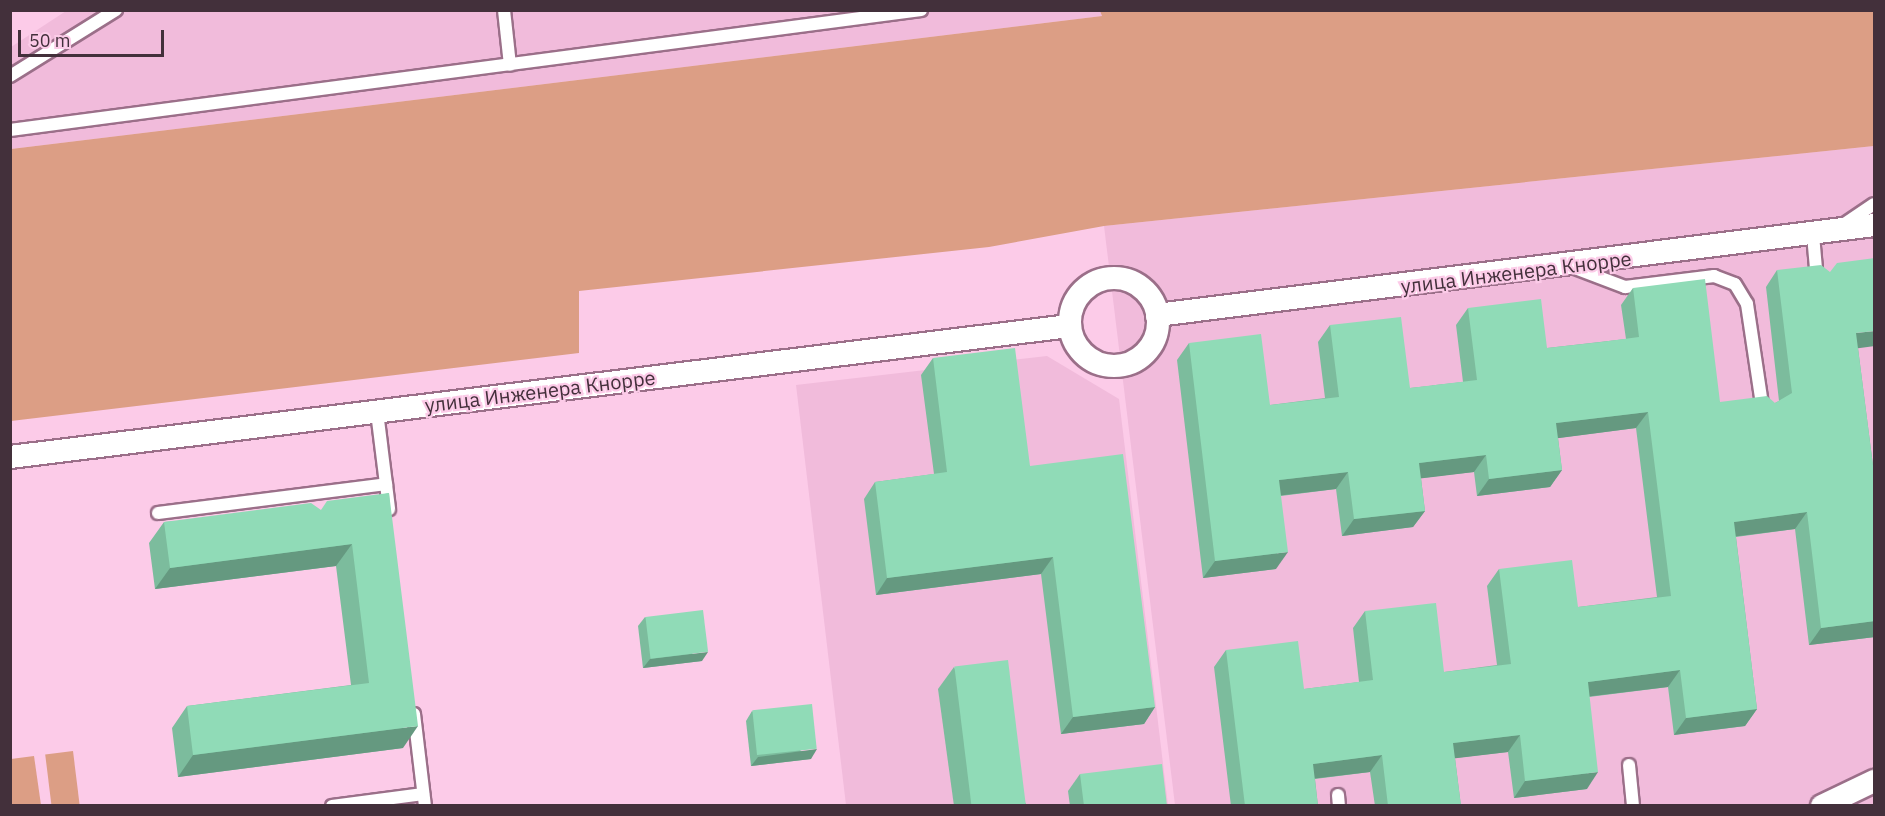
<!DOCTYPE html>
<meta charset="utf-8">
<style>
body{margin:0}
#map{position:relative;width:1885px;height:816px;overflow:hidden;background:#fccbe8;font-family:"IBM Plex Sans",sans-serif}
div>[style]{position:absolute}
[style*='--x']{left:calc(var(--x)*1px);top:calc(var(--y)*1px);width:calc(var(--w)*1px);rotate:calc(var(--a)*1deg)}
.built>*{inset:0;background:#f1bbdb}
.green>*{inset:0;background:#dc9e85;transform-origin:0 0}
.roads{filter:drop-shadow(2px 0 #9b6f89) drop-shadow(-2px 0 #9b6f89) drop-shadow(0 2px #9b6f89) drop-shadow(0 -2px #9b6f89)}
.service>*{height:12px;margin:-6px;padding:0 6px;transform-origin:6px;border-radius:6px;background:#fff}
.minor>*{height:22px;margin:-11px;padding:0 11px;transform-origin:11px;border-radius:11px;background:#fff}
.minor>.ring{margin:-11px;padding:0;box-sizing:content-box;background:none;border:22px solid #fff;border-radius:50%}
.wall>*{inset:0;background:#7cbc9d}
.shaded-wall>*{inset:0;background:#659980}
.building>*{inset:0;background:#90dbb7;transform-origin:0 0}
span{translate:-50% -50%;white-space:nowrap;text-align:center;line-height:1.15;-webkit-text-stroke:4.5px #fccbe8;paint-order:stroke}
.street-label{font-size:20px;color:#43303b}
.frame{position:absolute;inset:0;border:12px solid #43303b;pointer-events:none}
.scale{position:absolute;left:18px;top:30px;width:146px;height:27px;box-sizing:border-box;border:3px solid #43303b;border-top:0;padding-left:8px;font-size:18px;line-height:21px;white-space:nowrap;color:#43303b;-webkit-text-stroke:4px #fccbe8;paint-order:stroke}
</style>
<div id="map">
<div class="built">
<i style="clip-path:polygon(1100px 10px,1102px 16px,11px 149px,11px 47px,66px 11px)"></i>
<i style="clip-path:polygon(1874px 146px,1874px 805px,1175px 805px,1104px 226px)"></i>
<i style="clip-path:polygon(1047px 356px,1119px 399px,1168px 805px,846px 805px,796px 385px)"></i>
</div>
<div class="green">
<i style="clip-path:polygon(1100px 11px,1874px 11px,1874px 146px,1104px 226px,989px 247px,579px 291px,579px 353px,11px 421px,11px 149px,1102px 16px)"></i>
<i style="left:73px;top:751px;width:54px;height:28px;rotate:83deg"></i>
<i style="clip-path:polygon(34px 756px,41px 805px,11px 805px,11px 759px)"></i>
</div>
<div class="roads">
<div class="service">
<i style="--x:504;--y:10;--w:55;--a:83.8"></i>
<i style="--x:10;--y:76;--w:125;--a:-31.9"></i>
<i style="--x:10;--y:130;--w:919;--a:-7.5"></i>
<i style="--x:1843;--y:225;--w:37;--a:-34"></i>
<i style="--x:1813;--y:235;--w:45;--a:84.9"></i>
<i style="--x:1572;--y:267;--w:57;--a:20.7"></i>
<i style="--x:1625;--y:287;--w:90;--a:-7"></i>
<i style="--x:1714;--y:276;--w:22;--a:21"></i>
<i style="--x:1735;--y:284;--w:23;--a:59"></i>
<i style="--x:1747;--y:304;--w:108;--a:81.5"></i>
<i style="--x:377;--y:412;--w:98;--a:82.9"></i>
<i style="--x:158;--y:513;--w:230;--a:-7.2"></i>
<i style="--x:414;--y:714;--w:93;--a:83.2"></i>
<i style="--x:1629;--y:765;--w:41;--a:84.4"></i>
<i style="--x:1338;--y:795;--w:11;--a:85"></i>
<i style="--x:332;--y:806;--w:92;--a:-7.5"></i>
</div>
<div class="minor">
<i class="ring" style="left:1070px;top:278px;width:66px;height:66px"></i>
<i style="--x:1157;--y:315;--w:723;--a:-7.15"></i>
<i style="--x:10;--y:457;--w:1068;--a:-7.05"></i>
<i style="--x:1822;--y:806;--w:58;--a:-25.7"></i>
</div>
</div>
<div class="wall">
<i style="clip-path:polygon(1777px 270px,1858px 348px,1875px 481px,1875px 637px,1809px 645px,1795px 529px,1736px 537px,1757px 709px,1745px 726px,1674px 735px,1668px 687px,1589px 697px,1587px 789px,1514px 798px,1508px 752px,1455px 758px,1461px 806px,1375px 806px,1370px 772px,1315px 779px,1318px 806px,1231px 806px,1214px 667px,1226px 650px,1304px 689px,1359px 682px,1353px 628px,1365px 611px,1444px 672px,1497px 665px,1487px 586px,1499px 569px,1578px 607px,1657px 597px,1636px 428px,1558px 438px,1562px 470px,1550px 487px,1477px 496px,1474px 472px,1421px 478px,1425px 511px,1413px 527px,1342px 536px,1336px 489px,1281px 496px,1276px 569px,1203px 578px,1177px 360px,1189px 343px,1270px 405px,1325px 398px,1318px 342px,1330px 325px,1410px 388px,1463px 382px,1456px 325px,1468px 308px,1547px 348px,1626px 339px,1621px 305px,1633px 288px,1720px 402px,1775px 403px,1779px 401px,1766px 287px)"></i>
<i style="clip-path:polygon(933px 358px,1030px 466px,1155px 707px,1144px 724px,1061px 734px,1041px 574px,876px 595px,864px 499px,875px 482px,934px 474px,921px 375px)"></i>
<i style="clip-path:polygon(389px 493px,403px 748px,178px 777px,172px 728px,187px 706px,351px 685px,336px 566px,155px 589px,149px 543px,164px 522px,321px 510px)"></i>
<i style="clip-path:polygon(645px 617px,702px 661px,643px 668px,638px 626px)"></i>
<i style="clip-path:polygon(954px 667px,1027px 806px,954px 806px,938px 689px)"></i>
<i style="clip-path:polygon(752px 711px,811px 759px,751px 766px,746px 721px)"></i>
<i style="clip-path:polygon(1080px 774px,1167px 806px,1070px 806px,1068px 791px)"></i>
</div>
<div class="shaded-wall">
<i style="clip-path:polygon(1875px 331px,1875px 346px,1845px 350px,1856px 333px)"></i>
<i style="clip-path:polygon(1648px 412px,1636px 428px,1544px 440px,1556px 423px)"></i>
<i style="clip-path:polygon(1486px 455px,1474px 472px,1407px 480px,1419px 463px)"></i>
<i style="clip-path:polygon(1562px 470px,1550px 487px,1477px 496px,1489px 479px)"></i>
<i style="clip-path:polygon(1348px 472px,1336px 489px,1267px 497px,1279px 480px)"></i>
<i style="clip-path:polygon(1425px 511px,1413px 527px,1342px 536px,1354px 519px)"></i>
<i style="clip-path:polygon(1807px 512px,1795px 529px,1723px 538px,1734px 522px)"></i>
<i style="clip-path:polygon(352px 544px,336px 566px,155px 589px,170px 568px)"></i>
<i style="clip-path:polygon(1288px 552px,1276px 569px,1203px 578px,1215px 561px)"></i>
<i style="clip-path:polygon(1053px 557px,1041px 574px,876px 595px,887px 578px)"></i>
<i style="clip-path:polygon(1875px 621px,1875px 637px,1809px 645px,1821px 628px)"></i>
<i style="clip-path:polygon(708px 652px,702px 661px,643px 668px,650px 659px)"></i>
<i style="clip-path:polygon(1680px 670px,1668px 687px,1576px 698px,1588px 682px)"></i>
<i style="clip-path:polygon(1155px 707px,1144px 724px,1061px 734px,1073px 717px)"></i>
<i style="clip-path:polygon(1757px 709px,1745px 726px,1674px 735px,1686px 718px)"></i>
<i style="clip-path:polygon(418px 726px,403px 748px,178px 777px,193px 755px)"></i>
<i style="clip-path:polygon(1520px 735px,1508px 752px,1441px 760px,1453px 743px)"></i>
<i style="clip-path:polygon(817px 749px,811px 759px,751px 766px,758px 757px)"></i>
<i style="clip-path:polygon(1382px 755px,1370px 772px,1302px 780px,1313px 764px)"></i>
<i style="clip-path:polygon(1598px 772px,1587px 789px,1514px 798px,1525px 781px)"></i>
</div>
<div class="building">
<i style="clip-path:polygon(1875px 258px,1875px 331px,1856px 333px,1875px 481px,1875px 621px,1821px 628px,1807px 512px,1734px 522px,1757px 709px,1686px 718px,1680px 670px,1588px 682px,1598px 772px,1525px 781px,1520px 735px,1453px 743px,1461px 806px,1388px 806px,1382px 755px,1313px 764px,1318px 806px,1245px 806px,1226px 650px,1298px 641px,1304px 689px,1373px 680px,1365px 611px,1436px 603px,1444px 672px,1511px 664px,1499px 569px,1572px 560px,1578px 607px,1671px 596px,1648px 412px,1556px 423px,1562px 470px,1489px 479px,1486px 455px,1419px 463px,1425px 511px,1354px 519px,1348px 472px,1279px 480px,1288px 552px,1215px 561px,1189px 343px,1261px 334px,1270px 405px,1339px 397px,1330px 325px,1401px 317px,1410px 388px,1477px 380px,1468px 308px,1541px 299px,1547px 348px,1601px 342px,1639px 337px,1633px 288px,1705px 279px,1720px 402px,1767px 396px,1775px 403px,1792px 393px,1777px 270px,1821px 265px,1830px 272px,1837px 263px)"></i>
<i style="clip-path:polygon(1015px 348px,1030px 466px,1123px 454px,1155px 707px,1073px 717px,1053px 557px,887px 578px,875px 482px,947px 472px,933px 358px)"></i>
<i style="clip-path:polygon(389px 493px,418px 726px,193px 755px,187px 706px,369px 683px,352px 544px,170px 568px,164px 522px,311px 503px,321px 510px,327px 501px)"></i>
<i style="left:703px;top:610px;width:42px;height:58px;rotate:83deg"></i>
<i style="left:1008px;top:660px;width:147px;height:54px;rotate:83deg"></i>
<i style="left:812px;top:704px;width:45px;height:60px;rotate:84deg"></i>
<i style="clip-path:polygon(1162px 764px,1167px 806px,1084px 806px,1080px 774px)"></i>
</div>
<div class="street-label">
<span style="left:1516px;top:272px;rotate:-7deg">улица Инженера Кнорре</span>
<span style="left:540px;top:391px;rotate:-7deg">улица Инженера Кнорре</span>
</div>
<div class="frame"></div>
<div class="scale">50 m</div>
</div>
